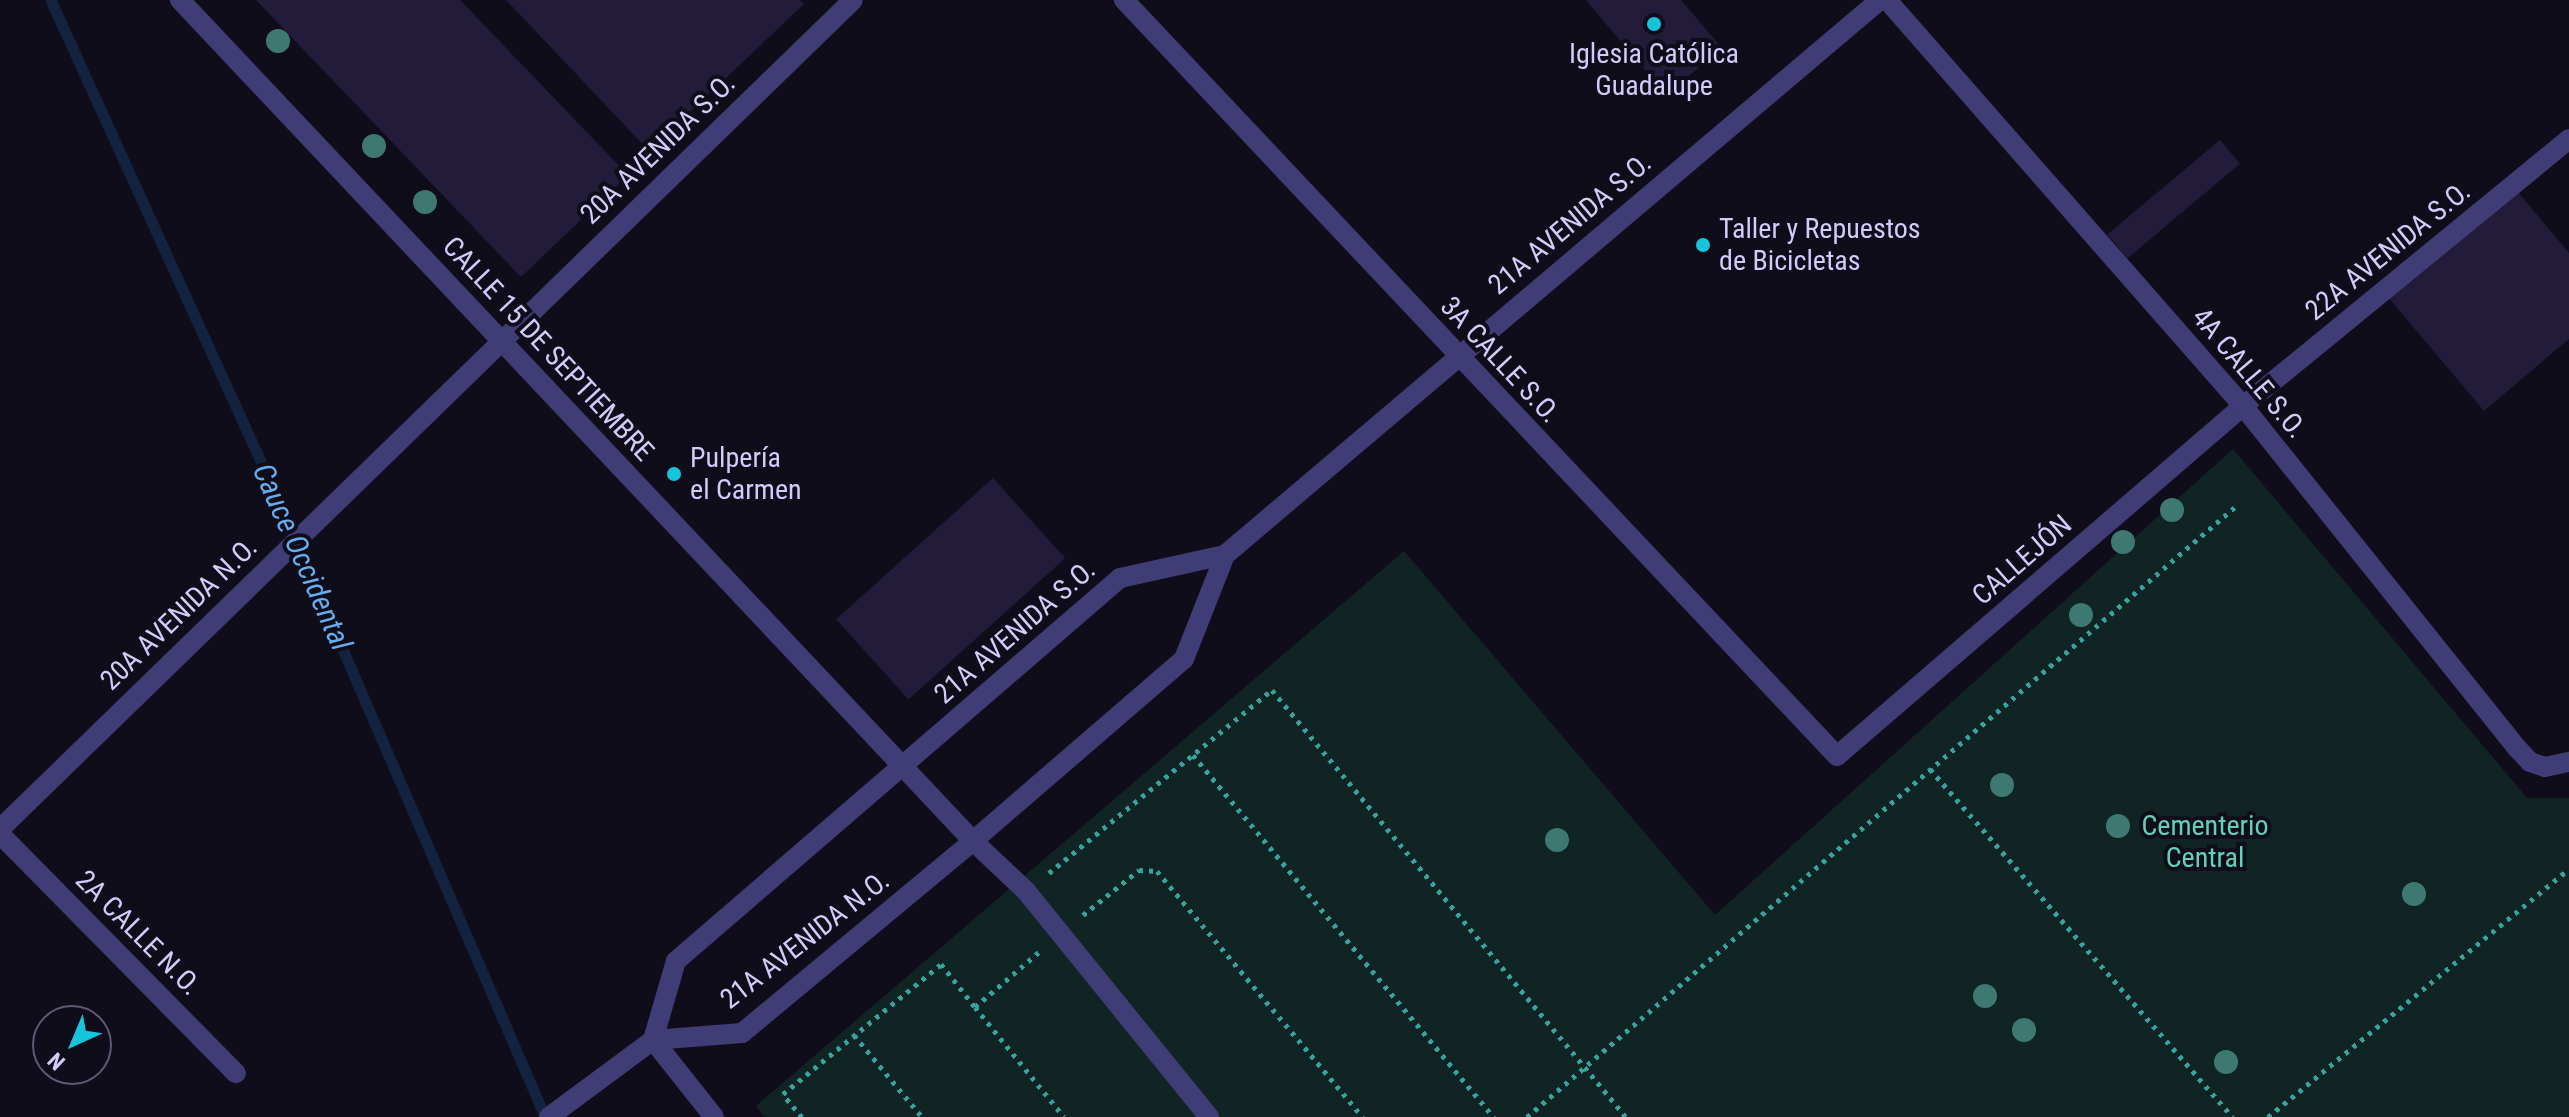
<!DOCTYPE html>
<meta charset="utf-8">
<style>
body{margin:0}
#map{position:relative;width:2569px;height:1117px;overflow:hidden;background:#100d1b;font-family:"Roboto Condensed",sans-serif}
div>[style]{position:absolute}
[style*='--x']{left:calc(var(--x)*1px);top:calc(var(--y)*1px);width:calc(var(--w)*1px);rotate:calc(var(--a)*1deg)}
.green>*{inset:0;background:#112424}
.stream>*{height:11px;margin:-5.5px;padding:0 5.5px;transform-origin:5.5px;border-radius:5.5px;background:#12233f}
.building>*{inset:0;background:#221b3a;transform-origin:0 0}
.path>*{height:5px;margin-top:-2.5px;transform-origin:0;background:repeating-linear-gradient(90deg,#38a29d 0 4px,transparent 0 10px)}
.service>*{height:20px;margin:-10px;padding:0 10px;transform-origin:10px;border-radius:10px;background:#403c76}
.pedestrian>*{height:20px;margin:-10px;padding:0 10px;transform-origin:10px;border-radius:10px;background:#403c76}
.minor>*{height:20px;margin:-10px;padding:0 10px;transform-origin:10px;border-radius:10px;background:#403c76}
.trees>*{width:24px;height:24px;margin:-12px;border-radius:50%;background:#3d7971}
.dots>*{width:22px;height:22px;translate:-50% -50%;box-sizing:border-box;border:4px solid #100d1b;border-radius:50%}
span{translate:-50% -50%;white-space:nowrap;text-align:center;line-height:1.15;-webkit-text-stroke:8px #100d1b;paint-order:stroke}
.poi-label{font-size:28px;color:#d2ccfa}
.left{translate:0 -50%;text-align:left}
.street-label{font-size:28px;color:#d2ccfa}
.park-label{font-size:28px;color:#61d1b7}
.water-label{font-size:30px;color:#65adef;font-style:italic}
.north{position:absolute;left:32px;top:1005px;width:80px;height:80px;box-sizing:border-box;background:#100d1b;border:2px solid #5e5974;border-radius:50%;rotate:224deg;font-size:22px;font-weight:700;line-height:32px;text-align:center;color:#d2ccfa}
.north::after{content:'';display:block;margin:auto;width:28px;height:36px;background:#16c4dc;clip-path:polygon(50% 0,100% 100%,50% 72%,0 100%)}
</style>
<div id="map">
<div class="green">
<i style="clip-path:polygon(2233px 449px,2527px 798px,2569px 798px,2569px 1117px,765px 1117px,756px 1106px,1404px 551px,1715px 915px)"></i>
</div>
<div class="stream">
<i style="--x:51;--y:1;--w:531;--a:65.51"></i>
<i style="--x:271;--y:484;--w:690;--a:66.59"></i>
</div>
<div class="building">
<i style="clip-path:polygon(256px 0,460px 0,628px 175px,521px 277px)"></i>
<i style="clip-path:polygon(506px 0,800px 0,804px 4px,649px 151px)"></i>
<i style="clip-path:polygon(1586px 0,1681px 0,1722px 48px,1666px 95px)"></i>
<i style="left:2220px;top:140px;width:31px;height:147px;rotate:50deg"></i>
<i style="clip-path:polygon(2517px 191px,2569px 253px,2569px 339px,2484px 411px,2389px 298px)"></i>
<i style="left:993px;top:478px;width:108px;height:211px;rotate:48deg"></i>
</div>
<div class="path">
<i style="--x:1193;--y:755;--w:471;--a:50.3"></i>
<i style="--x:1930;--y:769;--w:461;--a:49"></i>
<i style="--x:1049;--y:873;--w:288;--a:-39.4"></i>
<i style="--x:1272;--y:690;--w:555;--a:50.34"></i>
<i style="--x:1083;--y:915;--w:72;--a:-38.8"></i>
<i style="--x:1139;--y:870;--w:18;--a:3"></i>
<i style="--x:1157;--y:871;--w:321;--a:50.1"></i>
<i style="--x:975;--y:1007;--w:141;--a:51"></i>
<i style="--x:854;--y:1035;--w:107;--a:50.3"></i>
<i style="--x:802;--y:1117;--w:30;--a:-130"></i>
<i style="--x:783;--y:1094;--w:205;--a:-39.4"></i>
<i style="--x:941;--y:964;--w:55;--a:51.7"></i>
<i style="--x:975;--y:1007;--w:84;--a:-40.7"></i>
<i style="--x:1527;--y:1117;--w:935;--a:-40.75"></i>
<i style="--x:2268;--y:1117;--w:386;--a:-39.5"></i>
</div>
<div class="service">
<i style="--x:973;--y:841;--w:73;--a:43.3"></i>
<i style="--x:1026;--y:891;--w:291;--a:51"></i>
</div>
<div class="pedestrian">
<i style="--x:1837;--y:756;--w:536;--a:-40.76"></i>
</div>
<div class="minor">
<i style="--x:180;--y:0;--w:1156;--a:46.68"></i>
<i style="--x:1124;--y:0;--w:1039;--a:46.68"></i>
<i style="--x:1887;--y:0;--w:540;--a:48.75"></i>
<i style="--x:2243;--y:406;--w:440;--a:51.3"></i>
<i style="--x:2518;--y:749;--w:18;--a:47"></i>
<i style="--x:2530;--y:762;--w:16;--a:18"></i>
<i style="--x:2545;--y:767;--w:25;--a:-12"></i>
<i style="--x:2243;--y:406;--w:421;--a:-39.3"></i>
<i style="--x:0;--y:829;--w:1189;--a:-44.18"></i>
<i style="--x:0;--y:834;--w:336;--a:45.4"></i>
<i style="--x:653;--y:1040;--w:82;--a:-73.8"></i>
<i style="--x:676;--y:961;--w:586;--a:-40.78"></i>
<i style="--x:1120;--y:578;--w:107;--a:-12.4"></i>
<i style="--x:653;--y:1040;--w:98;--a:51.6"></i>
<i style="--x:549;--y:1117;--w:129;--a:-36.5"></i>
<i style="--x:653;--y:1040;--w:89;--a:-4.5"></i>
<i style="--x:742;--y:1033;--w:300;--a:-39.7"></i>
<i style="--x:973;--y:841;--w:279;--a:-40.8"></i>
<i style="--x:1184;--y:659;--w:112;--a:-68.5"></i>
<i style="--x:1225;--y:555;--w:859;--a:-40.28"></i>
</div>
<div class="trees">
<i style="left:278px;top:41px"></i>
<i style="left:374px;top:146px"></i>
<i style="left:425px;top:202px"></i>
<i style="left:2172px;top:510px"></i>
<i style="left:2123px;top:542px"></i>
<i style="left:2081px;top:615px"></i>
<i style="left:2002px;top:785px"></i>
<i style="left:2118px;top:826px"></i>
<i style="left:1557px;top:840px"></i>
<i style="left:2414px;top:894px"></i>
<i style="left:1985px;top:996px"></i>
<i style="left:2024px;top:1030px"></i>
<i style="left:2226px;top:1062px"></i>
</div>
<div class="dots">
<i style="left:1654px;top:24px;background:#16c4dc"></i>
<i style="left:1703px;top:245px;background:#16c4dc"></i>
<i style="left:674px;top:474px;background:#16c4dc"></i>
</div>
<div class="poi-label">
<span style="left:1654px;top:70px">Iglesia Católica<br>Guadalupe</span>
<span class="left" style="left:1719px;top:245px">Taller y Repuestos<br>de Bicicletas</span>
<span class="left" style="left:690px;top:474px">Pulpería<br>el Carmen</span>
</div>
<div class="street-label">
<span style="left:658px;top:149px;rotate:-44deg">20A AVENIDA S.O.</span>
<span style="left:1570px;top:224px;rotate:-40deg">21A AVENIDA S.O.</span>
<span style="left:2388px;top:251px;rotate:-39deg">22A AVENIDA S.O.</span>
<span style="left:548px;top:349px;rotate:47deg">CALLE 15 DE SEPTIEMBRE</span>
<span style="left:1500px;top:360px;rotate:47deg">3A CALLE S.O.</span>
<span style="left:2249px;top:373px;rotate:50deg">4A CALLE S.O.</span>
<span style="left:2022px;top:560px;rotate:-41deg">CALLEJÓN</span>
<span style="left:179px;top:614px;rotate:-44deg">20A AVENIDA N.O.</span>
<span style="left:1015px;top:632px;rotate:-41deg">21A AVENIDA S.O.</span>
<span style="left:138px;top:933px;rotate:45deg">2A CALLE N.O.</span>
<span style="left:805px;top:940px;rotate:-38deg">21A AVENIDA N.O.</span>
</div>
<div class="park-label">
<span style="left:2205px;top:842px">Cementerio<br>Central</span>
</div>
<div class="water-label">
<span style="left:302px;top:557px;rotate:66deg">Cauce Occidental</span>
</div>
<div class="north">N</div>
</div>
